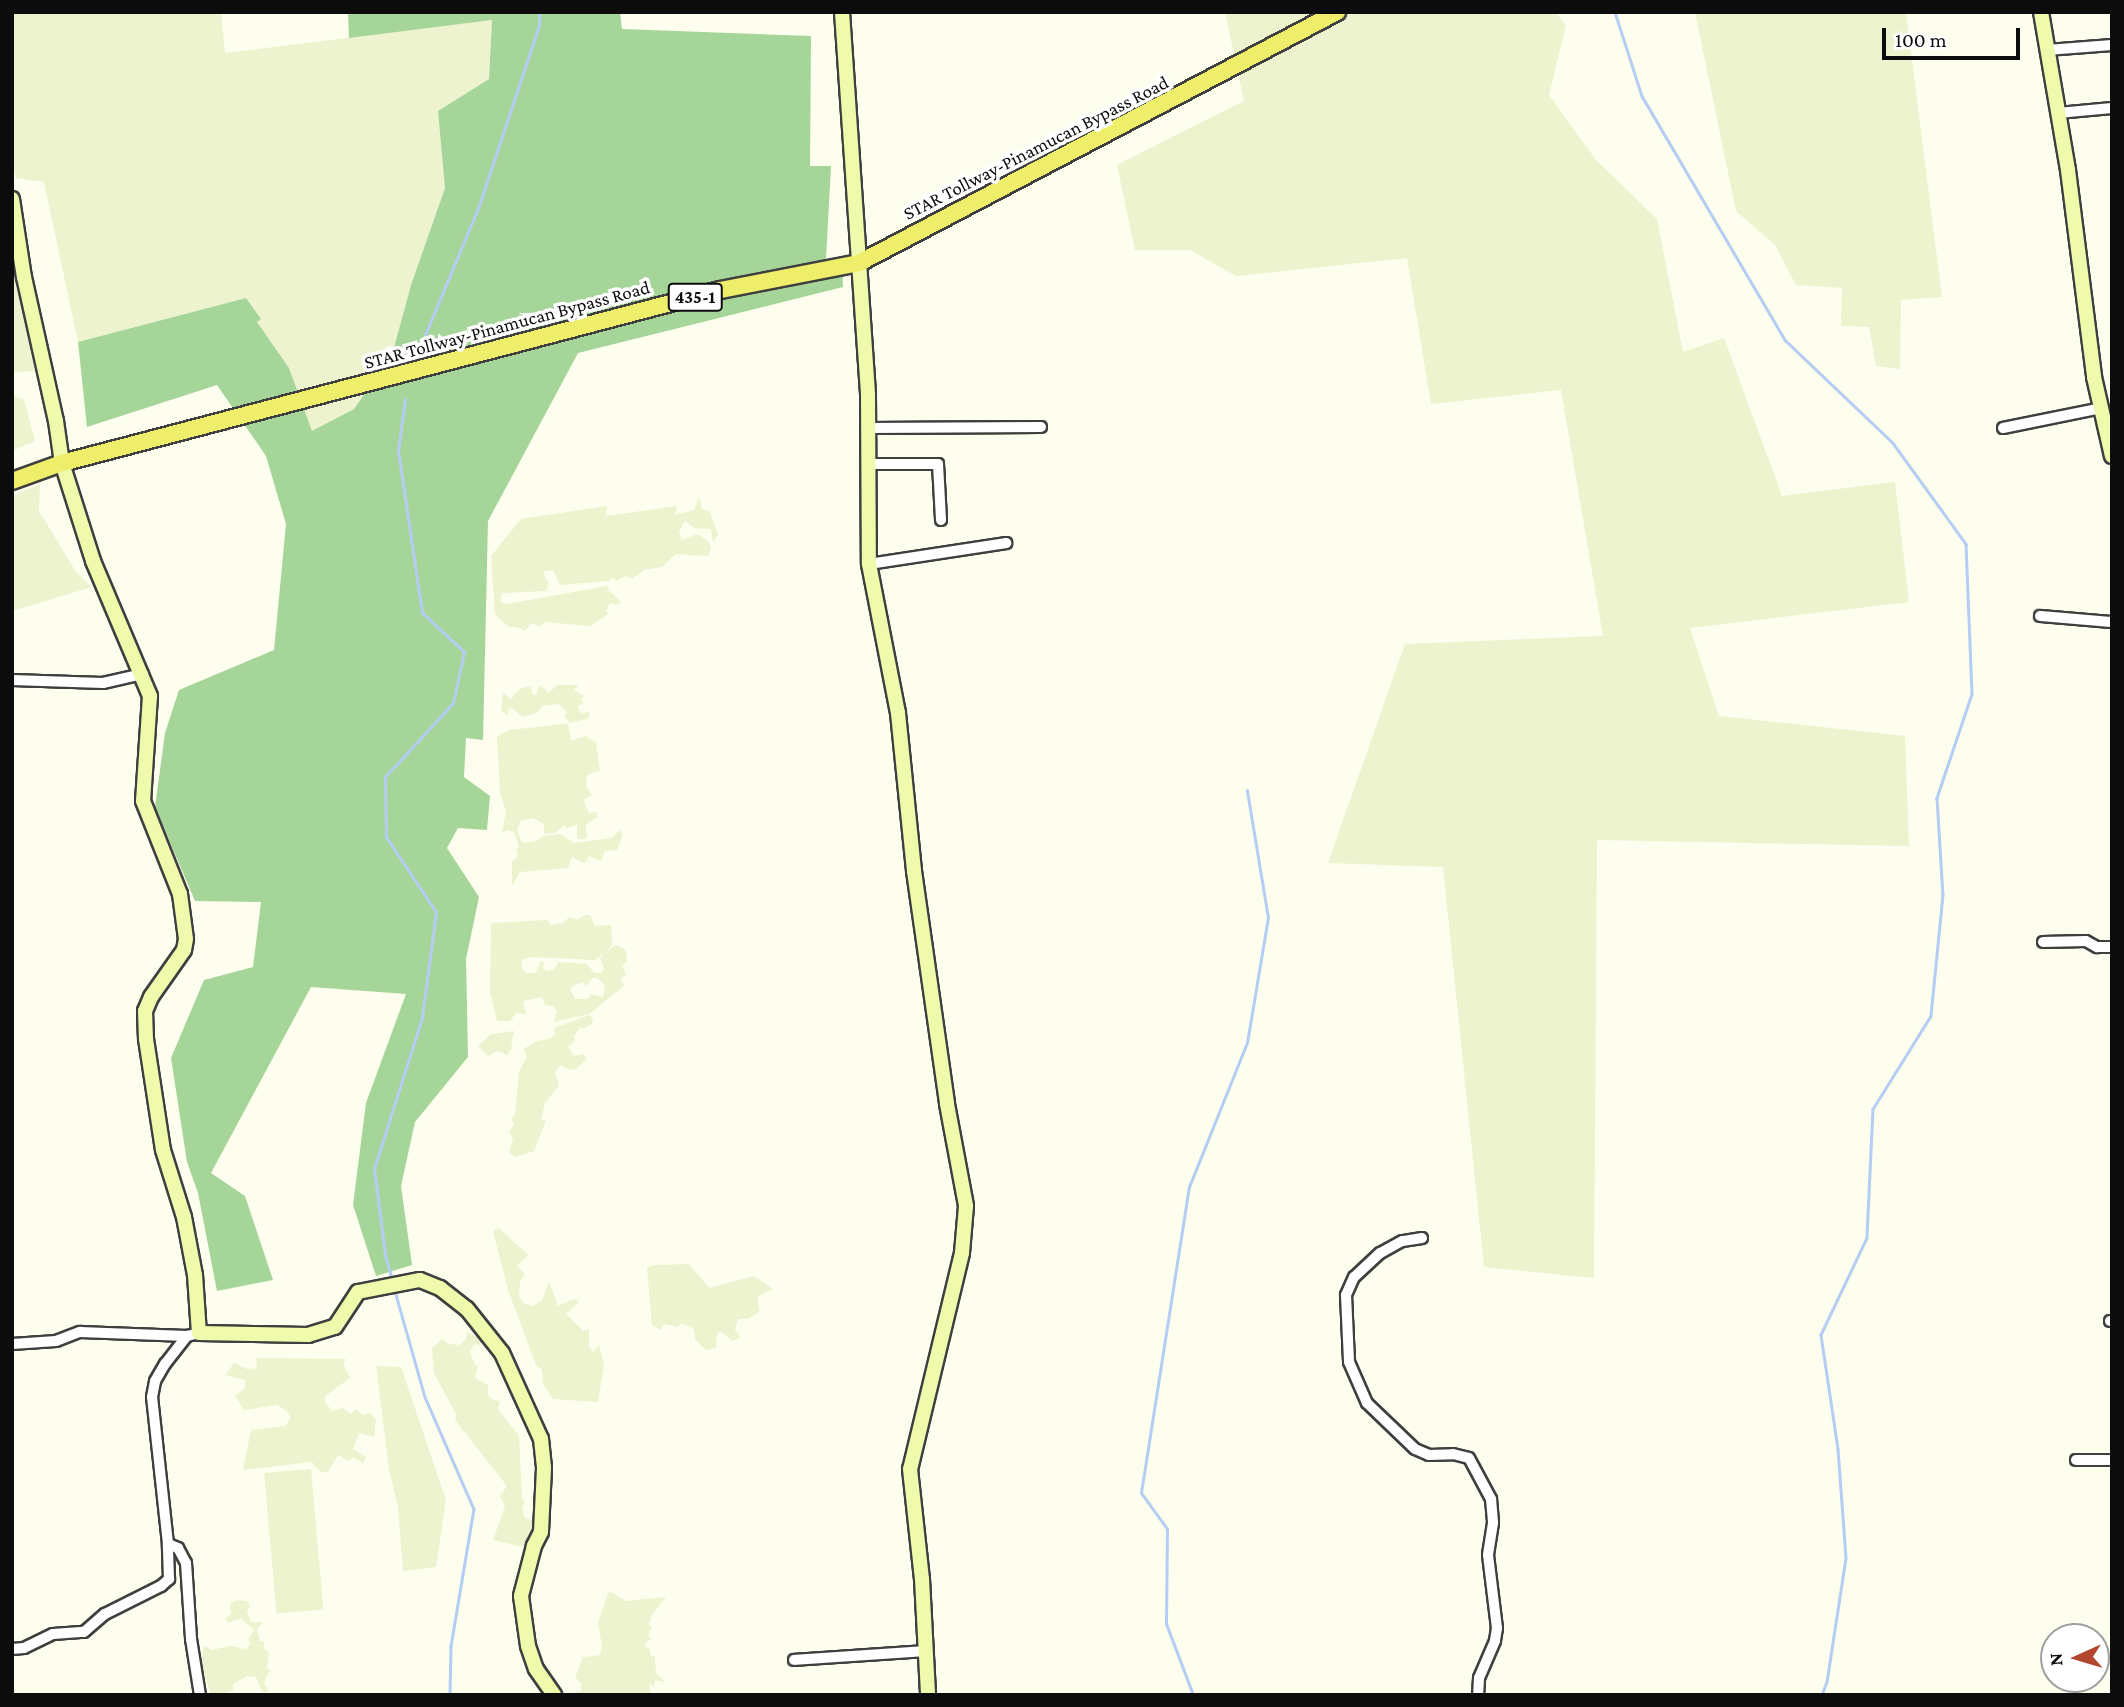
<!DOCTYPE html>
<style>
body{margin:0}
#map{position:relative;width:2124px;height:1707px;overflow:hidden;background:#fdfeed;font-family:"Crimson Pro",serif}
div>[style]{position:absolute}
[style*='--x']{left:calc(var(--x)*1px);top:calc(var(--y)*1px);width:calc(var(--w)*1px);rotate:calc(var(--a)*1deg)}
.farmland>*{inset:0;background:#edf2cf;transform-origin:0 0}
.forest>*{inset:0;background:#a6d599}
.stream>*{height:2.5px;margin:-1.25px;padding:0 1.25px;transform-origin:1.25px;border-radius:1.25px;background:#b5cdf2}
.roads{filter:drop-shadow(2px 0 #3f3f3f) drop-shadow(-2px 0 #3f3f3f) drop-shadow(0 2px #3f3f3f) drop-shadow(0 -2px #3f3f3f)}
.street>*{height:10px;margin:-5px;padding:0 5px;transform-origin:5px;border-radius:5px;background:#fff}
.secondary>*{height:14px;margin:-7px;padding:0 7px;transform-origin:7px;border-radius:7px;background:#f0faac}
.primary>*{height:16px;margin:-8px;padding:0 8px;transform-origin:8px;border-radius:8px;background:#efee6b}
span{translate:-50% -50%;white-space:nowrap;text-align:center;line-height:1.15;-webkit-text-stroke:7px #fff;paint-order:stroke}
.shield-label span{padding:2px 5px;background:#fff;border:2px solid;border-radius:5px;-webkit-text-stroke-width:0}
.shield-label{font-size:18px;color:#0c0c0c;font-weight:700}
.street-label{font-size:19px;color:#0c0c0c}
.frame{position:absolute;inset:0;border:14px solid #0c0c0c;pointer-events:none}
.north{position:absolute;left:2040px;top:1623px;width:70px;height:70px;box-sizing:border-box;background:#fff;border:2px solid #9e9e9e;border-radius:50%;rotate:266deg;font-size:19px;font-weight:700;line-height:28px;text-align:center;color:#0c0c0c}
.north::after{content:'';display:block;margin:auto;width:24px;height:32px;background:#b3462e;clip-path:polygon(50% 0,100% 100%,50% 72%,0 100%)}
.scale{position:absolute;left:1882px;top:28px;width:138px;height:32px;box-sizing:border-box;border:4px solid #0c0c0c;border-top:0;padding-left:9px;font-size:21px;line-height:24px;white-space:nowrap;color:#0c0c0c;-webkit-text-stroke:5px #fff;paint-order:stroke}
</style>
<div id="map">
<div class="farmland">
<i style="clip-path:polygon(12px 12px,221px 12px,225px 53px,492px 20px,489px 79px,438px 111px,445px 188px,411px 285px,392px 355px,354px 409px,312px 432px,289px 368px,257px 322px,260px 319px,246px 298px,78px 342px,44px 182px,16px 178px,12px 164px)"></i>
<i style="clip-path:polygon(1225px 12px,1555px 12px,1566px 25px,1549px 95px,1596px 160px,1657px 219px,1683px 352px,1724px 338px,1782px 496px,1895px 482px,1909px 602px,1690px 628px,1719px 716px,1905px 736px,1909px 846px,1597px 840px,1594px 1278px,1484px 1267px,1443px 867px,1328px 863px,1405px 644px,1603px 636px,1561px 390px,1431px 404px,1407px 258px,1236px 276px,1190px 250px,1135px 250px,1117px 165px,1244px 101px)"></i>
<i style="clip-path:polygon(1695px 12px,1906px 12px,1942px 297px,1901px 300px,1900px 369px,1876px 366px,1869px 327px,1841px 326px,1842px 288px,1796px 285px,1775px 245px,1736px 211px)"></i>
<i style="clip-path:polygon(12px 273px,17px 274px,35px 371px,12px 372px)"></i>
<i style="clip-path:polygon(12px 395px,24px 400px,35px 441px,12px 451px)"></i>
<i style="clip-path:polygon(40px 484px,39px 511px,76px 572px,92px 587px,12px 611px,12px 496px)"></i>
<i style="clip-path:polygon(699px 497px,702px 509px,710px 512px,718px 535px,713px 542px,711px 529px,694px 528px,685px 521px,679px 532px,682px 540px,697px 534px,708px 541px,711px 547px,708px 556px,676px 554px,662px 567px,644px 570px,632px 579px,625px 576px,616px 581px,613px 577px,609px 581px,560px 585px,553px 570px,544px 571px,545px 579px,549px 582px,546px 591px,502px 593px,500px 601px,506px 604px,607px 586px,609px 590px,605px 592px,610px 591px,621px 602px,617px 605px,610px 603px,606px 611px,609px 614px,590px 626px,545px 622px,540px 626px,531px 623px,525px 631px,517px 627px,509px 627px,495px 614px,491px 556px,521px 519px,607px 506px,606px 516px,677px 506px,675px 515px,694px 510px)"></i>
<i style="clip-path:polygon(540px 685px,549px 693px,557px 685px,579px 685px,574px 690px,584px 696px,581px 699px,584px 703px,577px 706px,581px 713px,590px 712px,588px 719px,570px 723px,564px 717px,567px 712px,558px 704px,542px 706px,537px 713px,522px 717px,512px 708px,508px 709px,508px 715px,501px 711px,503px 693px,511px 699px,521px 688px,531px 686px,532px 694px,536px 695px)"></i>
<i style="clip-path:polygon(564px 724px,568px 724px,571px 741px,585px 736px,596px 742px,600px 770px,587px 775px,586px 786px,592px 795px,583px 800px,589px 813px,597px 812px,598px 817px,586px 824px,587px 839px,577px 839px,577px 825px,567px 828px,564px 825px,555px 833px,544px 834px,544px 824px,533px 818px,521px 821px,517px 830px,522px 843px,536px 841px,544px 836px,560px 834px,574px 843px,612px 838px,619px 830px,623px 834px,617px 850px,605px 851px,601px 861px,589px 856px,585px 863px,572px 857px,568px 868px,520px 872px,512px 886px,512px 862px,518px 856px,516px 850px,519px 846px,514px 832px,507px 830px,502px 833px,506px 811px,500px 793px,497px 737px,509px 730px)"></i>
<i style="clip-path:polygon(evenodd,586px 915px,590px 915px,595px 926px,611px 925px,612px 945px,606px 953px,615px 945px,626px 950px,627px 961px,622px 966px,626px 974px,620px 980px,625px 985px,589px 1014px,554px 1022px,557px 1011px,553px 1006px,545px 1005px,542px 997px,523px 1001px,526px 1014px,516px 1013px,510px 1021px,497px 1021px,490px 992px,491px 923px,547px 920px,551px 925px,563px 923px,569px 917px,576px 920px,586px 915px,603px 955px,600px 959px,604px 969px,601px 973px,594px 973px,587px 964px,558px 962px,554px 970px,547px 971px,543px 968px,544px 961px,541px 961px,536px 973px,525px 973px,521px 966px,523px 959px,531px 957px,594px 960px,603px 955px,586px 915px,592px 978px,597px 978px,604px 984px,605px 992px,602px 997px,591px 994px,588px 999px,575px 999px,570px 988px,582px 982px,587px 986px,592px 978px)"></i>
<i style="clip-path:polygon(589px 1015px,593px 1019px,592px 1024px,585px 1028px,577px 1027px,579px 1029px,574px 1036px,575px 1041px,568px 1047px,574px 1056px,584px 1054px,587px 1059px,576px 1069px,568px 1070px,561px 1065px,555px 1072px,559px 1086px,545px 1103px,541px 1120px,546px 1121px,534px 1151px,515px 1157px,509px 1152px,513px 1140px,509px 1132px,514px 1125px,511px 1119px,515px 1114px,519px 1072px,527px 1057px,524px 1049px,536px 1041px,549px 1039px,555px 1035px,554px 1028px)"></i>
<i style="clip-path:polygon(514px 1031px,511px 1043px,513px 1047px,507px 1055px,497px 1051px,488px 1056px,478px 1046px,491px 1034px)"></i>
<i style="clip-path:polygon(499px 1228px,528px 1255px,517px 1266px,525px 1274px,520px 1282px,519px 1296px,524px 1304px,533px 1306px,542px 1300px,549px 1282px,558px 1306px,574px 1299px,579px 1302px,566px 1314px,583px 1331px,589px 1329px,589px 1347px,593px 1352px,599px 1346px,604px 1364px,598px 1402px,553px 1399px,543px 1384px,542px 1370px,536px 1365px,508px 1290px,493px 1231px)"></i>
<i style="clip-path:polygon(689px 1264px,709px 1288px,754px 1276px,773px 1289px,757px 1297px,760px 1311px,748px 1319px,738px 1319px,735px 1330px,740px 1337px,733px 1341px,721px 1332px,717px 1333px,716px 1348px,706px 1350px,695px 1339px,694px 1329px,681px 1323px,678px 1327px,665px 1324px,660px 1330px,652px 1325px,647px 1268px,653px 1265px)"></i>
<i style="clip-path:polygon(467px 1332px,483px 1339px,479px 1346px,475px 1343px,470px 1352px,475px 1365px,478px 1366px,475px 1378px,488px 1385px,488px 1395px,493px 1400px,500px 1401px,498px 1409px,519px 1436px,522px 1498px,525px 1502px,522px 1508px,525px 1518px,541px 1523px,528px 1548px,493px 1540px,505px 1506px,500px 1496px,507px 1486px,455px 1420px,456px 1414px,434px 1373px,432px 1348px,442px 1339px,449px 1345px,454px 1343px,457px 1346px,466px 1340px)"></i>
<i style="clip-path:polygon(256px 1358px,346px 1359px,343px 1364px,350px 1378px,325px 1396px,325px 1402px,332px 1411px,343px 1408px,351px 1414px,355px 1409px,363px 1415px,370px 1413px,376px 1420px,374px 1437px,359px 1433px,353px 1449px,366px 1457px,363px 1464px,353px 1457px,349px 1461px,338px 1455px,328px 1472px,321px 1472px,312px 1462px,243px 1470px,251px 1430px,285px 1426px,291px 1418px,287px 1411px,277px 1405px,244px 1410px,235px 1396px,244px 1389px,246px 1380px,225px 1375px,234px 1363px,247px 1369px,257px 1368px)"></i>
<i style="clip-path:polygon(376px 1366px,401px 1367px,446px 1500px,436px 1567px,403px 1571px,398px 1507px,389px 1470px)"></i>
<i style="left:311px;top:1469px;width:141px;height:47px;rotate:85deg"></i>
<i style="clip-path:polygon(609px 1591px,626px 1601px,666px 1597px,652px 1615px,650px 1623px,647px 1622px,652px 1628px,648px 1635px,651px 1639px,646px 1642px,645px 1647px,649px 1648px,651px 1656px,655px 1656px,656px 1674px,666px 1682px,655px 1680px,654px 1687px,649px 1683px,651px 1695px,569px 1694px,581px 1691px,581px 1683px,575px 1678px,583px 1657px,600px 1655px,602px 1646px,598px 1623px)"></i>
<i style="clip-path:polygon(237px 1600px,247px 1601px,250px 1606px,247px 1612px,251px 1622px,263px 1622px,257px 1629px,260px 1642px,264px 1641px,264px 1649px,269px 1653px,267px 1667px,271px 1672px,268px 1673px,264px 1683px,269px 1692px,262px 1692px,256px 1677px,247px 1676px,233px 1684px,233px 1691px,211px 1695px,201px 1665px,204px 1646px,212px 1650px,230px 1646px,246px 1649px,251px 1643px,248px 1640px,254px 1630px,241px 1618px,228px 1623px,225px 1618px,231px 1614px,230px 1604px)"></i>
</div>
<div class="forest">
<i style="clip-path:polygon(348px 12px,620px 12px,622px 29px,811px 36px,810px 166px,831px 166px,826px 259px,842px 260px,843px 287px,578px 353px,488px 521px,483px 740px,466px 738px,464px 777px,490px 796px,487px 830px,458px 828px,447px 848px,479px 897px,466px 959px,468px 1057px,415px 1122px,401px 1186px,412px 1265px,376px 1276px,353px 1205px,366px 1103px,406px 994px,311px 987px,211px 1173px,245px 1196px,273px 1280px,217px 1291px,198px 1193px,187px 1162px,171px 1058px,204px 980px,253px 967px,261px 902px,195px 901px,155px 807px,165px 733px,179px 690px,274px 650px,286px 524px,266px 456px,217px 385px,87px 427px,78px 342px,246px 298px,261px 319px,257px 322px,289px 368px,312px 431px,354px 409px,392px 355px,411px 285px,445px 188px,438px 111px,489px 79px,492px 20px,349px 38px)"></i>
</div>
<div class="stream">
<i style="--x:1615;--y:12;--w:88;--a:72.2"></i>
<i style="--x:1642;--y:96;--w:283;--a:59.6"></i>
<i style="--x:1785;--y:340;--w:149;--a:43.6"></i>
<i style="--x:1893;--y:443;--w:125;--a:54.1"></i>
<i style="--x:1966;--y:544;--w:150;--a:87.7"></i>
<i style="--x:1972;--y:694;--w:110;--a:108.6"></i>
<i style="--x:1937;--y:798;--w:97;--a:86.5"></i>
<i style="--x:1943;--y:895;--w:122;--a:95.7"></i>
<i style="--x:1931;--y:1016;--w:110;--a:121.9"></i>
<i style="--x:1873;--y:1109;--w:129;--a:92.7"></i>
<i style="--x:1867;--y:1238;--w:107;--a:115.4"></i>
<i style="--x:1821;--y:1335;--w:115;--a:81.5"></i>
<i style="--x:1838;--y:1449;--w:109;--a:85.8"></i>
<i style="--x:1846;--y:1558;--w:125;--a:98.7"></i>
<i style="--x:1827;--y:1682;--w:14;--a:111"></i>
<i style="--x:425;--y:335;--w:140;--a:-67.3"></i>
<i style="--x:479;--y:206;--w:190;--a:-71.6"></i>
<i style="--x:539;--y:26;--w:14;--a:-90"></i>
<i style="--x:392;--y:1281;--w:28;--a:-105"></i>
<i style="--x:385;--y:1254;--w:86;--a:-97.4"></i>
<i style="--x:374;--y:1169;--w:158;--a:-72.4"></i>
<i style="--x:422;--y:1018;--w:107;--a:-82.5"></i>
<i style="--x:436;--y:912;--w:90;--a:-123.7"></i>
<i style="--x:386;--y:837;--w:60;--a:-91"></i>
<i style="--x:385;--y:777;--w:100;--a:-47.4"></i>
<i style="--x:453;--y:703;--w:52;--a:-77.8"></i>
<i style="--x:464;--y:652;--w:57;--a:-137.1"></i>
<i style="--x:422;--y:613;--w:164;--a:-98.4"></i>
<i style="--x:398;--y:451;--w:52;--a:-82.3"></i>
<i style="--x:395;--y:1291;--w:110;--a:74.2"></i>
<i style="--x:425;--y:1397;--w:122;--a:66.4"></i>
<i style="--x:474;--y:1509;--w:140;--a:99.5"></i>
<i style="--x:451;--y:1647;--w:48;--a:91.2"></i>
<i style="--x:1193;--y:1695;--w:76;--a:-110.8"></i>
<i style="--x:1166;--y:1624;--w:95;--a:-89.4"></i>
<i style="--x:1167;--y:1529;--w:44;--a:-125.8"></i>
<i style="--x:1141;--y:1493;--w:310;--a:-81.1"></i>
<i style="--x:1189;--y:1187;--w:155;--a:-68.1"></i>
<i style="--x:1247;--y:1043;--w:127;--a:-80.5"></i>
<i style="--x:1268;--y:918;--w:129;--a:-99.4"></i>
</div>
<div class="roads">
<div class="street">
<i style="--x:2047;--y:50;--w:65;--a:-4.4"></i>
<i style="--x:2058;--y:113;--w:54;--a:-5.3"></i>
<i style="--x:869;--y:428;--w:172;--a:-0.3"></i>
<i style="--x:2003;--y:428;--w:100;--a:-11.5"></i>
<i style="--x:870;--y:464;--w:68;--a:0"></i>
<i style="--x:938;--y:464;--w:56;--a:86.9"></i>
<i style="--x:869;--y:564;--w:139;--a:-8.7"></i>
<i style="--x:2040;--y:616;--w:72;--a:4.8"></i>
<i style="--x:12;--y:680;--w:91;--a:1.9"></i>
<i style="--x:103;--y:683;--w:41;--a:-12.7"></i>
<i style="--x:2043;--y:942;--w:43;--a:-1.3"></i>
<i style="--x:2086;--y:941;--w:13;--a:29"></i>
<i style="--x:2097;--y:947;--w:15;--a:0"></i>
<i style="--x:1422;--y:1238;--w:20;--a:171"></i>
<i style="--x:1402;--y:1241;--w:25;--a:151"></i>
<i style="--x:1380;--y:1253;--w:35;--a:137"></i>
<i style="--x:1354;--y:1277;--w:20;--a:114"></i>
<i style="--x:1346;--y:1295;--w:67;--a:87.4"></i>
<i style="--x:1349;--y:1362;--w:45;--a:66.3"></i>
<i style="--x:1367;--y:1403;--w:66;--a:43.8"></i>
<i style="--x:1415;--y:1449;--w:15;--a:23"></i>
<i style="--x:1429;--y:1455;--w:24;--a:-2"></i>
<i style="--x:1453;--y:1454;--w:16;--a:14"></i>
<i style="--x:1469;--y:1458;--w:47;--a:61.8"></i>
<i style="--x:1491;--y:1499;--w:24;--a:85"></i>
<i style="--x:1493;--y:1523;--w:32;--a:99"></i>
<i style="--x:1488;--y:1555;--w:74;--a:83"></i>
<i style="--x:1497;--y:1628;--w:13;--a:99"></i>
<i style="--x:1495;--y:1641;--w:40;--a:113.4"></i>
<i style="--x:1479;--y:1678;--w:17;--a:93"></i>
<i style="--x:2110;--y:1321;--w:2;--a:0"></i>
<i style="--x:12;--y:1344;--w:44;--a:-3.9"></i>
<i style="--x:56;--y:1341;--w:26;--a:-21"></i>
<i style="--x:80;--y:1332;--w:107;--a:2.1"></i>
<i style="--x:2076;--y:1460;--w:36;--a:0"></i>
<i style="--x:168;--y:1544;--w:11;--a:22"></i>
<i style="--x:178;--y:1548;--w:17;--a:62"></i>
<i style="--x:186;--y:1563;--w:76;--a:86.2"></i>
<i style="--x:191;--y:1639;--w:57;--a:80.9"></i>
<i style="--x:12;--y:1649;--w:12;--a:-5"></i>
<i style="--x:24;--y:1648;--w:32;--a:-26"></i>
<i style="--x:53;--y:1634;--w:31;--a:-4"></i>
<i style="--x:84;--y:1632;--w:28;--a:-41"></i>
<i style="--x:105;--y:1614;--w:63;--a:-26.6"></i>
<i style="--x:161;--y:1586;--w:11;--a:-41"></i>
<i style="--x:169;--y:1579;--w:35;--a:-92"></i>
<i style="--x:168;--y:1544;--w:148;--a:-96.2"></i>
<i style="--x:152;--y:1397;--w:16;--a:-79"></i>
<i style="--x:155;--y:1381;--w:20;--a:-60"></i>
<i style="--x:165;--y:1364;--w:36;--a:-52"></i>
<i style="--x:187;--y:1336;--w:12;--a:-14"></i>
<i style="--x:794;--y:1660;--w:131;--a:-3.9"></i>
</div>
<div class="secondary">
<i style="--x:842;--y:12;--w:384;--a:86.1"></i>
<i style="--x:868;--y:395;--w:169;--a:89.7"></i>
<i style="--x:869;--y:564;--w:152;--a:79"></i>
<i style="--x:898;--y:713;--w:159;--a:84.2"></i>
<i style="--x:914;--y:871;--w:235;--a:81.9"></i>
<i style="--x:947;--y:1104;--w:104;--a:79.4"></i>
<i style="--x:966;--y:1206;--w:47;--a:94.9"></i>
<i style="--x:962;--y:1253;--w:222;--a:103.5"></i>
<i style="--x:910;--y:1469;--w:111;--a:83.8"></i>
<i style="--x:922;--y:1579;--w:116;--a:87"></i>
<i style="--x:2041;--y:12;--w:160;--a:80.3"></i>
<i style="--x:2068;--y:170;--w:209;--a:82.8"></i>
<i style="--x:2094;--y:377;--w:81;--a:77.2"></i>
<i style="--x:12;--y:199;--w:79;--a:81.3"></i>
<i style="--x:24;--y:277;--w:148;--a:77.5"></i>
<i style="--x:56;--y:421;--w:42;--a:81.9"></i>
<i style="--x:62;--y:463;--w:103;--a:72.4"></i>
<i style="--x:93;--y:561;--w:147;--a:67.1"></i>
<i style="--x:150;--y:696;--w:105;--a:93.8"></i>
<i style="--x:143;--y:801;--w:100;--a:68.3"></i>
<i style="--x:180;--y:894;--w:45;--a:82.4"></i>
<i style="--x:186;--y:939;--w:11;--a:100"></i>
<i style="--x:184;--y:950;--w:57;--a:125.1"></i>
<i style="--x:151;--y:997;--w:15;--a:113"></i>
<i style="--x:145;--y:1011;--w:28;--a:88"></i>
<i style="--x:146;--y:1039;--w:112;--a:81.3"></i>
<i style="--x:163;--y:1150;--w:70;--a:72.6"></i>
<i style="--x:184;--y:1217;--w:59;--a:79.3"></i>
<i style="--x:195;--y:1275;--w:58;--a:86.1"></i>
<i style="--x:199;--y:1333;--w:109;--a:1.1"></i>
<i style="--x:308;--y:1335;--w:28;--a:-17"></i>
<i style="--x:335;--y:1327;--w:42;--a:-56.7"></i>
<i style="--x:358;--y:1292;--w:63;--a:-11"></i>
<i style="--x:420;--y:1280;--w:22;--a:22"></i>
<i style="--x:440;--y:1288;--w:34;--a:38"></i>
<i style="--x:467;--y:1309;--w:56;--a:51.5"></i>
<i style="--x:502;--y:1353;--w:94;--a:65.6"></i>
<i style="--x:541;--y:1439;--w:29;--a:84"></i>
<i style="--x:544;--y:1468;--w:64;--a:92.7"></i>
<i style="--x:541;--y:1532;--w:16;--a:117"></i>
<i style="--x:534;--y:1546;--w:52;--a:104.6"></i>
<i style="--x:521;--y:1596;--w:50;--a:82"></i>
<i style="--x:528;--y:1646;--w:24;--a:71"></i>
<i style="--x:536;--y:1669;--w:32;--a:55"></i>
</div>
<div class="primary">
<i style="--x:12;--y:481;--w:53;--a:-19.8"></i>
<i style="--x:62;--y:463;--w:680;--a:-14.73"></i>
<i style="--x:720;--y:290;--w:142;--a:-11"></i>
<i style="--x:859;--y:263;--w:540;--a:-27.7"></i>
</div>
</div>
<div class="shield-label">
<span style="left:695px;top:297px">435-1</span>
</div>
<div class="street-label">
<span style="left:1036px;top:148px;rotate:-27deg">STAR Tollway-Pinamucan Bypass Road</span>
<span style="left:507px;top:325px;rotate:-15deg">STAR Tollway-Pinamucan Bypass Road</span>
</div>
<div class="frame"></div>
<div class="north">N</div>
<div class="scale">100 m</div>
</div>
